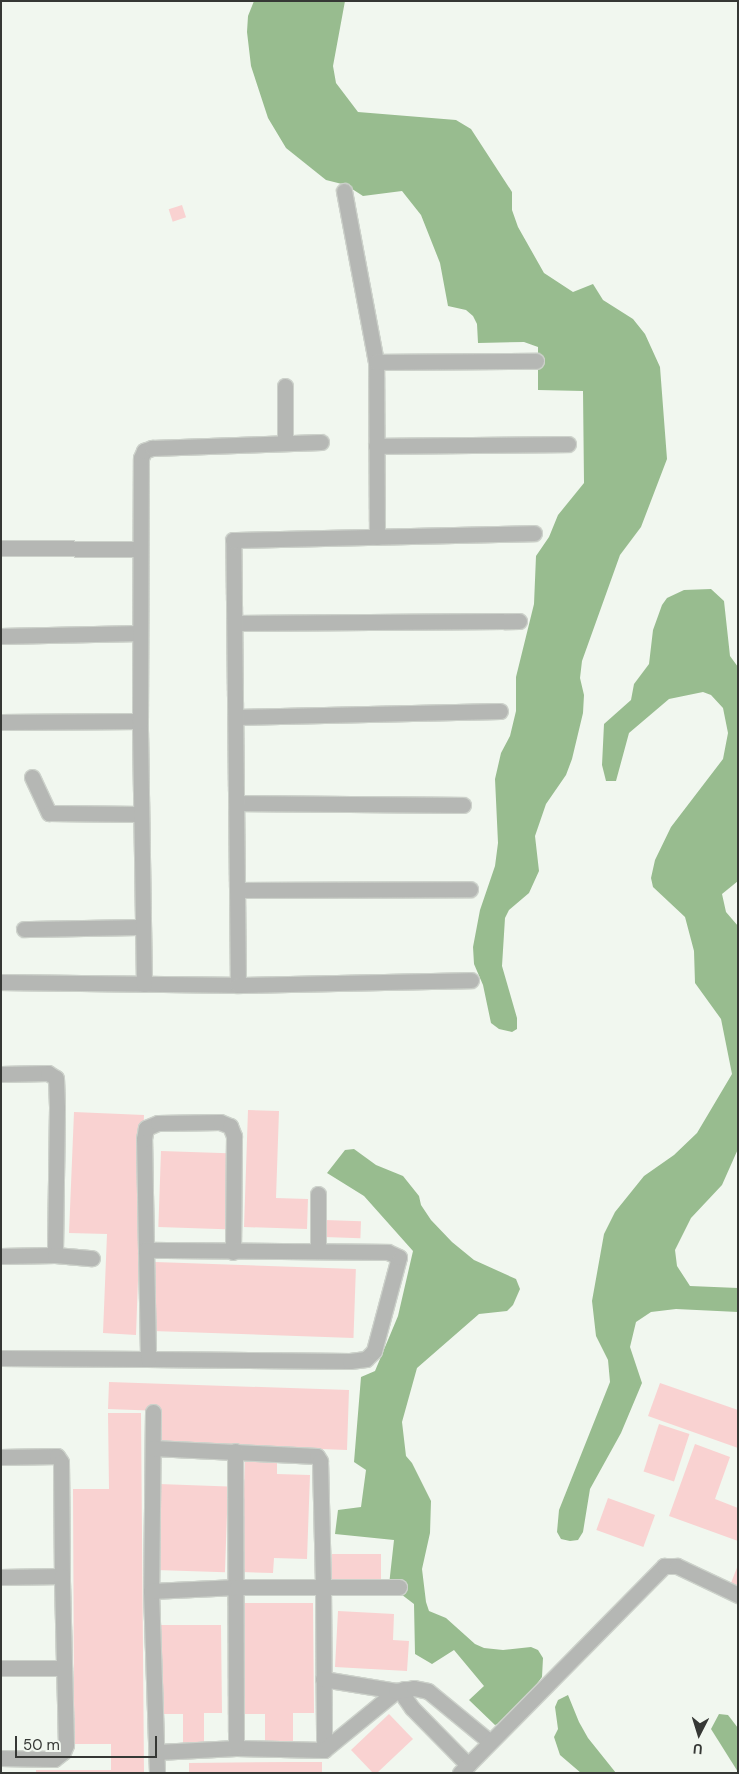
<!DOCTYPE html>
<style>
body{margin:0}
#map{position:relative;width:739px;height:1774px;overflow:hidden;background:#f1f7ef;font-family:"DM Sans",sans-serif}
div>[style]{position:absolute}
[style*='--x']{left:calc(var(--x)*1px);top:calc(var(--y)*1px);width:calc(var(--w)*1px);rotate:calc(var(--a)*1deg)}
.forest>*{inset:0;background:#98bc8f}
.building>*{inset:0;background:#f9d2d1;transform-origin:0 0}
.roads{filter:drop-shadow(1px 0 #ccd1ca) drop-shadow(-1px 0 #ccd1ca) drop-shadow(0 1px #ccd1ca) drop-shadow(0 -1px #ccd1ca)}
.minor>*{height:15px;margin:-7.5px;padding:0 7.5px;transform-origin:7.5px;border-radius:7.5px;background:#b5b7b4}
span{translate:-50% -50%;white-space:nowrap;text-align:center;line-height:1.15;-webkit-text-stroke:4px #f1f7ef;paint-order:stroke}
.frame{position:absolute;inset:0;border:2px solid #363835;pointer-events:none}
.north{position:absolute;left:674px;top:1709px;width:50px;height:50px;-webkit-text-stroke:4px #f1f7ef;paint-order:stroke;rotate:185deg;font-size:14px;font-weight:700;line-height:20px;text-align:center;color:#363835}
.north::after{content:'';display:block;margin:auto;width:18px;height:22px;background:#363835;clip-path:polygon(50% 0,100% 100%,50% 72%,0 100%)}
.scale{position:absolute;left:15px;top:1736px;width:142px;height:22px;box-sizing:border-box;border:2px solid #363835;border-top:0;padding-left:6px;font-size:15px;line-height:18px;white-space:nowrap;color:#363835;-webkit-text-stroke:4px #f1f7ef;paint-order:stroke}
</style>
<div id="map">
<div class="forest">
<i style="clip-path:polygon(254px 1px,345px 1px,333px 66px,336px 83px,358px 112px,456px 120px,471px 129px,512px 192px,512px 210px,518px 227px,544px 273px,573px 292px,593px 284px,603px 300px,633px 319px,645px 334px,660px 367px,667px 459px,641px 527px,620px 555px,582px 661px,580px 678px,584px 695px,583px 713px,572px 759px,566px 775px,546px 804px,535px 836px,539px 871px,529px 893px,509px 910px,505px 918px,502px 966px,517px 1018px,517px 1029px,512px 1032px,499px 1029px,491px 1023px,483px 985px,474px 964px,473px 947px,480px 910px,495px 866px,498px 843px,495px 779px,501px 753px,510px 736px,516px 711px,516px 677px,534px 604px,536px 556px,549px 537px,558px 515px,584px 483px,583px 391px,538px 390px,538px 347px,524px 342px,478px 343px,477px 324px,473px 316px,466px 310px,448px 306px,440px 263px,421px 215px,402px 191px,363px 196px,346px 185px,326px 180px,286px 148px,268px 118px,251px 66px,247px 32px,248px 16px)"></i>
<i style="clip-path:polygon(711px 589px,724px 601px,730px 656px,738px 667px,738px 881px,722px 894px,726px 912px,738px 926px,738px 1149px,722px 1185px,691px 1218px,675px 1250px,677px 1266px,690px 1286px,738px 1288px,738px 1312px,676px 1309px,651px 1312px,636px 1322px,630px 1347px,642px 1383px,621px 1433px,590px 1489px,583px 1532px,578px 1540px,570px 1541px,561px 1539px,557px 1532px,559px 1510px,610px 1382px,608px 1360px,596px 1336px,592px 1301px,604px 1234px,615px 1212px,644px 1176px,674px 1155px,697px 1133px,732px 1074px,721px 1019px,695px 983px,694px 951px,685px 917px,653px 887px,651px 878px,655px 860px,671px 827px,723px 759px,728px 733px,723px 708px,711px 695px,703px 692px,669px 699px,629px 733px,616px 781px,606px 781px,602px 765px,604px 724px,631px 700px,634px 684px,649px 664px,653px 630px,662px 605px,667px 598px,684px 590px)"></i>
<i style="clip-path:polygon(354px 1149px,376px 1165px,403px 1176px,419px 1196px,421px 1205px,431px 1220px,452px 1242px,474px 1260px,516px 1279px,520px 1289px,513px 1305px,507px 1311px,479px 1314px,417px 1368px,402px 1422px,406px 1456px,412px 1463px,431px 1501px,430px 1533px,422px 1569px,426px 1602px,429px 1611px,446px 1618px,475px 1644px,484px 1648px,503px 1650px,531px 1647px,538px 1650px,543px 1658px,542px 1677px,511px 1719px,495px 1725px,469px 1700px,484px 1686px,454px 1650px,432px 1664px,415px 1654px,414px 1604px,389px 1585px,394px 1540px,335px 1534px,338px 1510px,361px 1507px,366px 1470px,354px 1462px,361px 1377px,375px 1371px,398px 1316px,413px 1251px,364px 1196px,327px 1173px,345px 1150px)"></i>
<i style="clip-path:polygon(568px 1695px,579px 1722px,588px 1738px,616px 1773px,581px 1773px,560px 1755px,554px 1737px,558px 1729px,555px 1707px,558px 1700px)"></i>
<i style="clip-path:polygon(719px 1714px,728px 1715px,738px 1728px,738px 1772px,711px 1729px)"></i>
</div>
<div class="building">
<i style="left:182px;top:205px;width:13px;height:14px;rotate:72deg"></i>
<i style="clip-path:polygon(248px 1110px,279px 1111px,276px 1198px,308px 1199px,307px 1229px,244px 1227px)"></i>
<i style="clip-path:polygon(74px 1112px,144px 1115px,136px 1335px,103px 1333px,107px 1234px,69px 1233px)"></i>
<i style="left:161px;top:1151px;width:67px;height:76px;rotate:2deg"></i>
<i style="left:325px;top:1220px;width:36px;height:17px;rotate:2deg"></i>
<i style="left:155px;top:1262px;width:201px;height:69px;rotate:2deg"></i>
<i style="clip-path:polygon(109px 1382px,349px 1390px,347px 1450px,160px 1443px,161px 1411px,108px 1409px)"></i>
<i style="clip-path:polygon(660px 1383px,738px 1410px,738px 1448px,648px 1416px)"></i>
<i style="clip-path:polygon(108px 1413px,141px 1413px,144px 1773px,36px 1773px,36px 1770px,111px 1770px,111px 1744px,75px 1744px,74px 1701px,73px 1489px,109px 1489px)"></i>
<i style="left:659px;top:1424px;width:32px;height:50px;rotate:18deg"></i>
<i style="clip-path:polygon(695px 1444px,730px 1457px,715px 1499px,738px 1508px,738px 1541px,669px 1516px)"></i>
<i style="clip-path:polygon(245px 1461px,277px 1462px,277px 1474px,310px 1475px,307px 1559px,274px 1558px,273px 1573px,241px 1572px)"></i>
<i style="left:159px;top:1484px;width:69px;height:86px;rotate:2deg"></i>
<i style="left:608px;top:1498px;width:50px;height:34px;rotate:20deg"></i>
<i style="left:381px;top:1554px;width:34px;height:49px;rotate:90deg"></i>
<i style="clip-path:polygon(738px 1565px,738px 1591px,729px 1588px)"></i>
<i style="clip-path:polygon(240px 1603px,313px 1603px,314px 1713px,293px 1713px,293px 1744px,265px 1744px,265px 1714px,241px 1714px)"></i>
<i style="clip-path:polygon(338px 1611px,394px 1614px,393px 1640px,409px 1641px,407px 1671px,335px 1667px)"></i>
<i style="clip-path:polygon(160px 1625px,221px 1625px,222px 1713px,204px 1713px,204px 1744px,183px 1744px,183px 1714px,161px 1714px)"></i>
<i style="clip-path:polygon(389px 1714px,413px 1739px,377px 1773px,373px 1773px,351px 1750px)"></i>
<i style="clip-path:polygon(289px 1762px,322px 1762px,322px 1773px,189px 1773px,189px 1763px)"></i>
</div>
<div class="roads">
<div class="minor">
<i style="--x:344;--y:191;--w:174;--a:79.4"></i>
<i style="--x:285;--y:443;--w:57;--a:-90"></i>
<i style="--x:376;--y:446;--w:192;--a:-0.6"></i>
<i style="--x:377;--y:537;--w:175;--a:-90.3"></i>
<i style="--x:376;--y:362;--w:160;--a:-0.4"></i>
<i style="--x:1;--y:548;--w:138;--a:0.4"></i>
<i style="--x:235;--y:623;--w:284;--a:-0.4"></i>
<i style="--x:1;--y:636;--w:139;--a:-1.2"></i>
<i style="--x:236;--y:717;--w:264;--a:-1.3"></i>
<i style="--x:1;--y:722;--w:139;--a:-0.4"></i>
<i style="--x:32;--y:777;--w:40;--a:65"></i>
<i style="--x:49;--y:813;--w:92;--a:0.6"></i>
<i style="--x:237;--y:803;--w:226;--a:0.5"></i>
<i style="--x:238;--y:890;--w:232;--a:-0.2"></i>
<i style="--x:24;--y:929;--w:119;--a:-1"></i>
<i style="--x:1;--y:982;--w:237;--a:0.7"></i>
<i style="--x:238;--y:985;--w:445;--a:-90.6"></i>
<i style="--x:233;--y:540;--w:301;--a:-1.3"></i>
<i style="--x:144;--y:984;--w:263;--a:-90.9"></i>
<i style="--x:140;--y:721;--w:263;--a:-89.8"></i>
<i style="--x:141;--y:458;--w:8;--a:-67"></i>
<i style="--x:144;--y:451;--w:9;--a:-21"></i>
<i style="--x:152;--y:448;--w:169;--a:-2"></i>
<i style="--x:238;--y:985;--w:233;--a:-1.2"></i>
<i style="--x:1;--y:1074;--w:47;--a:-1.2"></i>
<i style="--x:48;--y:1073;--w:9;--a:32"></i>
<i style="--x:56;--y:1078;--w:30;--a:88"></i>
<i style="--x:57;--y:1108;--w:147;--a:90.8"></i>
<i style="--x:55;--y:1255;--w:54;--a:178.9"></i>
<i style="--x:146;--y:1250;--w:111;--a:-91"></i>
<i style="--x:144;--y:1139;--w:11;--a:-80"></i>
<i style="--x:146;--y:1128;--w:13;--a:-23"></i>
<i style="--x:158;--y:1123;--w:62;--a:-0.9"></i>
<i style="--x:220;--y:1122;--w:11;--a:22"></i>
<i style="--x:230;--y:1126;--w:11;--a:68"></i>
<i style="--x:234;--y:1136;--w:116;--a:90.5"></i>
<i style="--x:318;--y:1251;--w:57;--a:-90"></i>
<i style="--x:55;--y:1255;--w:37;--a:5"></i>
<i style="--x:1;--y:1358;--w:147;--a:0.4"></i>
<i style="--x:148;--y:1359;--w:202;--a:0.6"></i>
<i style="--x:350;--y:1361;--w:16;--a:-7"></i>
<i style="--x:366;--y:1359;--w:11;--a:-45"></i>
<i style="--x:374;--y:1351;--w:97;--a:-75.1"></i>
<i style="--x:399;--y:1257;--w:12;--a:-156"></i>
<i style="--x:388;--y:1252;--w:242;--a:-179.5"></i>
<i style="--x:146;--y:1250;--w:109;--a:88.9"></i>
<i style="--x:153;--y:1412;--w:179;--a:90.6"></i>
<i style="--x:151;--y:1591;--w:182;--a:88.1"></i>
<i style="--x:153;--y:1448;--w:164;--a:2.8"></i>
<i style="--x:317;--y:1456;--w:6;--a:59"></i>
<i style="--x:320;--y:1461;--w:126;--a:88.6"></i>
<i style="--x:323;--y:1587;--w:163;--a:89.6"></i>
<i style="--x:324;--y:1750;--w:88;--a:-178.7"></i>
<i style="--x:236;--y:1748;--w:79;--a:177.1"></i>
<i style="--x:235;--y:1451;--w:297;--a:89.8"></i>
<i style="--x:1;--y:1457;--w:56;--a:-1"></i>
<i style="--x:57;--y:1456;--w:7;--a:56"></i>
<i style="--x:61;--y:1462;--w:114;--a:89.5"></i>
<i style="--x:62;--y:1576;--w:61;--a:179.1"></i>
<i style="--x:151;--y:1591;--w:86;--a:-2.7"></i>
<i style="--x:237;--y:1587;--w:162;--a:0"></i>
<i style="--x:1;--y:1668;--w:63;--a:0"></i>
<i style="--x:323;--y:1679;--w:74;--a:9.3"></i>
<i style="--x:404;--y:1689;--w:9;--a:84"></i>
<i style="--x:405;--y:1698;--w:12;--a:55"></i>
<i style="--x:412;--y:1708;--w:80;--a:45.5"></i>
<i style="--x:324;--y:1750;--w:93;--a:-39.3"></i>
<i style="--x:396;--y:1691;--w:18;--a:-9"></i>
<i style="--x:414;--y:1688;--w:14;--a:12"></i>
<i style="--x:428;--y:1691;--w:80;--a:39.4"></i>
<i style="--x:1;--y:1758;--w:53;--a:1.1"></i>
<i style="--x:54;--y:1759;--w:11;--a:-38"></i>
<i style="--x:63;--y:1752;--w:8;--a:-67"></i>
<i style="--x:66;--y:1745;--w:169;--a:-91.4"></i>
<i style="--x:460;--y:1773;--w:291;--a:-45.4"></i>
<i style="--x:664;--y:1566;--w:13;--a:0"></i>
<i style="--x:677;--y:1566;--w:68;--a:25.4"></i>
</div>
</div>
<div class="frame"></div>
<div class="north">U</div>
<div class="scale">50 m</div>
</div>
